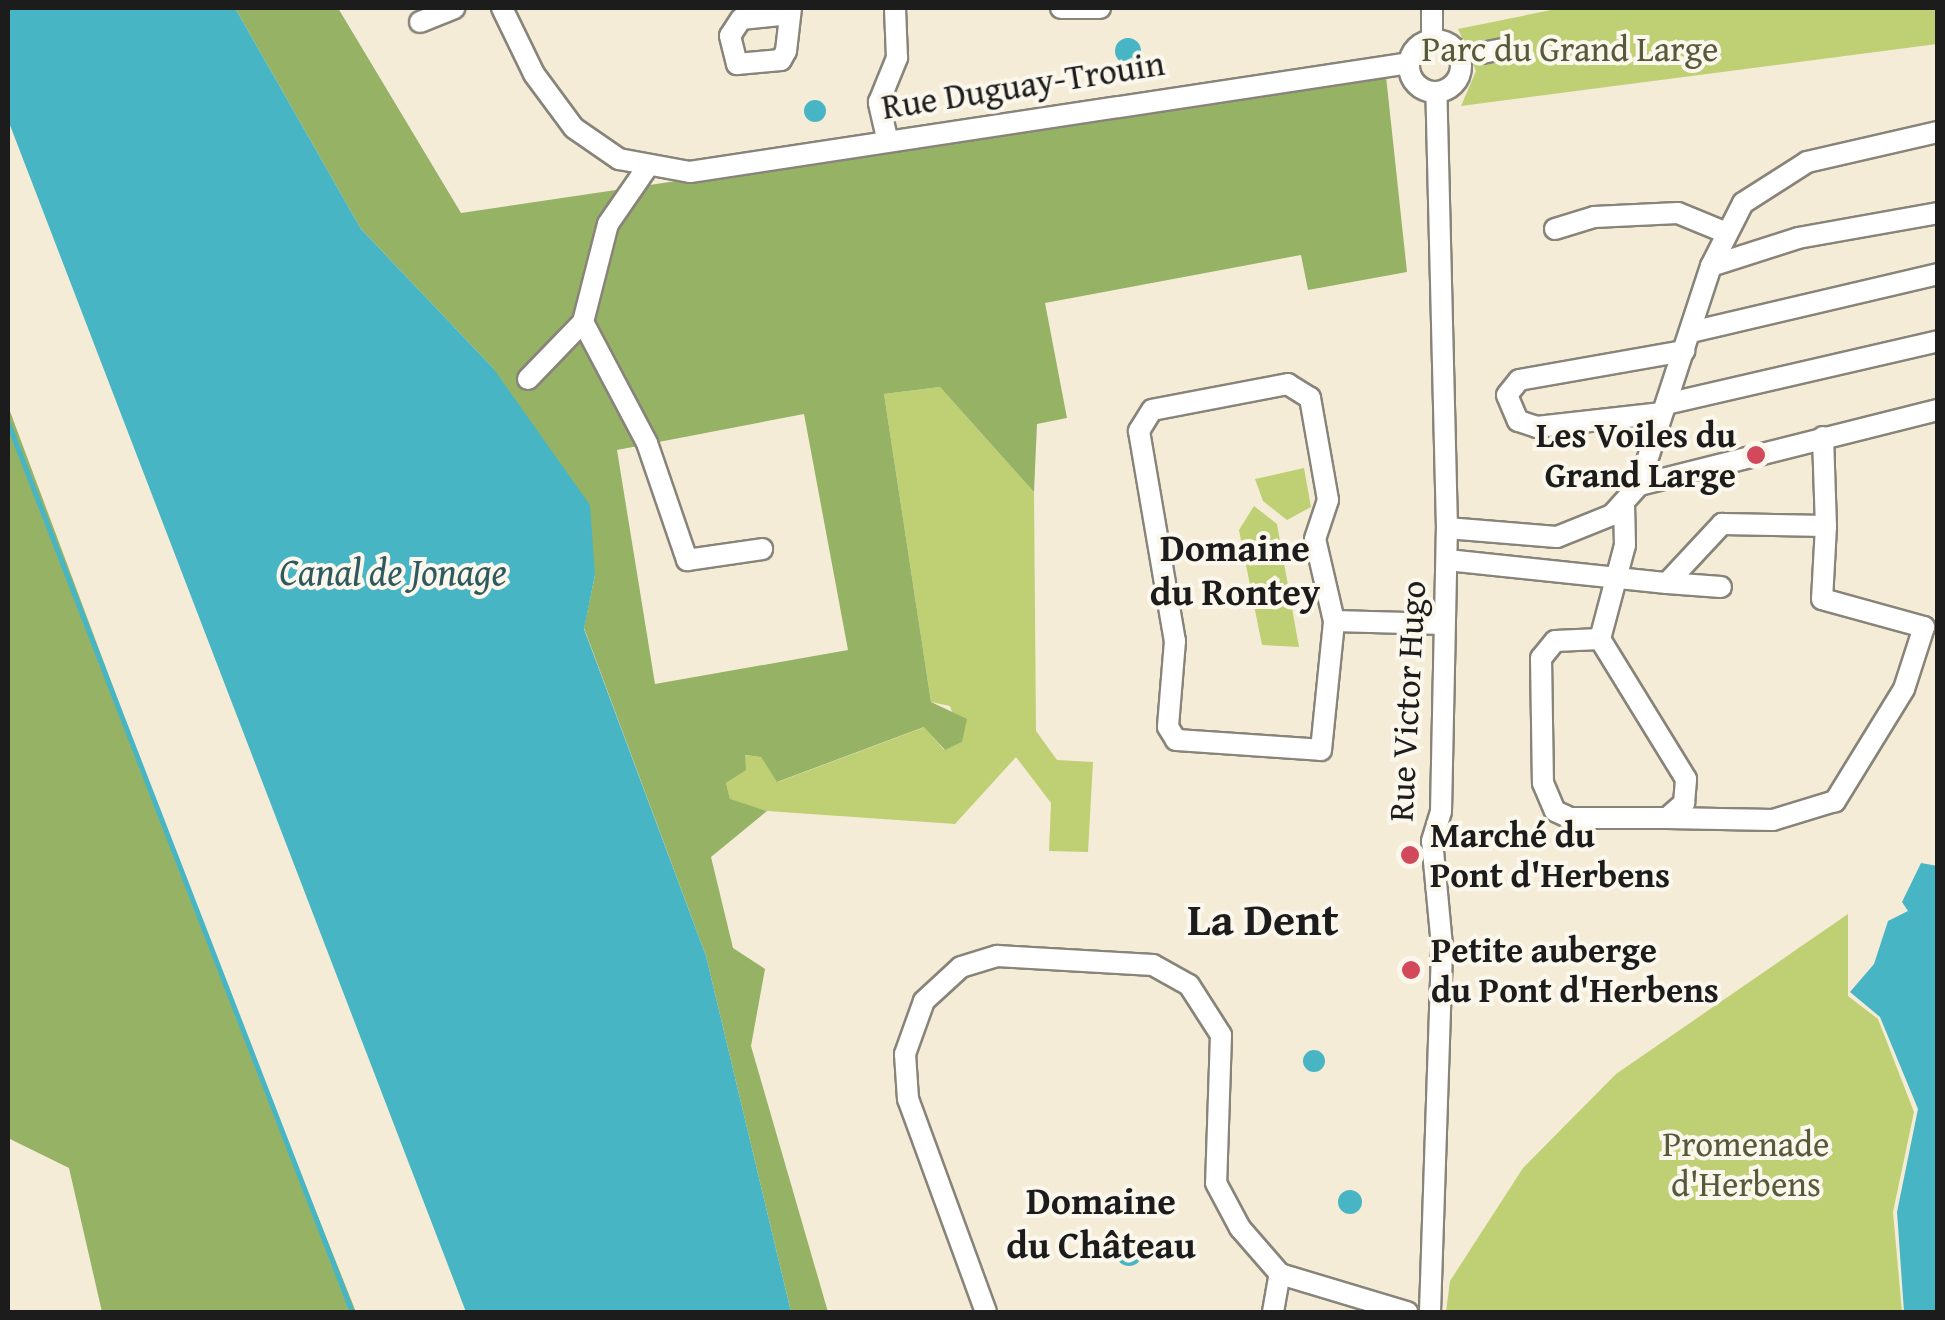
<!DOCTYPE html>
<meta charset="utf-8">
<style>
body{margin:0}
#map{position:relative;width:1945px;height:1320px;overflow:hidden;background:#f5ecd7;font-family:"Gentium Book Plus",serif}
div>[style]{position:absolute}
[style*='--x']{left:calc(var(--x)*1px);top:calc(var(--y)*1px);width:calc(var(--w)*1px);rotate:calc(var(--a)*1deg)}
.green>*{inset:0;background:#bed073}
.forest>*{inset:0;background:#96b265}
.water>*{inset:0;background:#48b5c4}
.round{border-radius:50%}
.stream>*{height:5px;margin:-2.5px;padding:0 2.5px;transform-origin:2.5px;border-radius:2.5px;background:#48b5c4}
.roads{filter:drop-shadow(2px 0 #88847a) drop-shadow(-2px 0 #88847a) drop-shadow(0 2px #88847a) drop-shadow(0 -2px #88847a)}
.minor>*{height:20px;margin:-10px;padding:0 10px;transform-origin:10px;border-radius:10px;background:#fff}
.minor>.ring{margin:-10px;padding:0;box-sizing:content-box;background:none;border:20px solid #fff;border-radius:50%}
.dots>*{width:28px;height:28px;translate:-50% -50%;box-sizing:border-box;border:5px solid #fbf7ec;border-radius:50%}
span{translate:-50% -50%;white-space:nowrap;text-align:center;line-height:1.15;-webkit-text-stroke:8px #fbf7ec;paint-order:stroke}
.park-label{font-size:35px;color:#555b3a}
.street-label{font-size:35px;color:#1c1c1c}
.poi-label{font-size:35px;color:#1c1c1c;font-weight:700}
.right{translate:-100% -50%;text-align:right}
.left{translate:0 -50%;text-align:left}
.neighbourhood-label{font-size:38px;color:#1c1c1c;font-weight:700}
.water-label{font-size:38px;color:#2e595f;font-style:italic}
.district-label{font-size:45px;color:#1c1c1c;font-weight:700}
.frame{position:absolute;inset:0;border:10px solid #1c1c1c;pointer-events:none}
</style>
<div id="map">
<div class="green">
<i style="clip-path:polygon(1561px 8px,1938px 8px,1937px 44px,1461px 106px,1476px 71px,1458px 29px)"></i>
<i style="clip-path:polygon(940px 387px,1034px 492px,1036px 731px,1057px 760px,1093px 762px,1088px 852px,1049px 851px,1051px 803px,1016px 757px,955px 824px,767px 811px,730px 800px,726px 783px,745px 770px,744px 755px,761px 757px,778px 782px,925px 727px,944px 750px,962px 742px,950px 706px,931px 702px,884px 394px)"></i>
<i style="clip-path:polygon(1304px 468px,1311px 507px,1287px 520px,1263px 501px,1255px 479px)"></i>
<i style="clip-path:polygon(1254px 506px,1277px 524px,1299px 647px,1262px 645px,1239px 530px)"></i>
<i style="clip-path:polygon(1848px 914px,1848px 996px,1878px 1019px,1914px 1112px,1893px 1212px,1902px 1312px,1446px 1312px,1450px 1281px,1523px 1168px,1616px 1074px)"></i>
</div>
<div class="forest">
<i style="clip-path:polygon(evenodd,235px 8px,338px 8px,461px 213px,1386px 76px,1407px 272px,1308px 290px,1301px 255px,1045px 303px,1067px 418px,1037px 424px,1034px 492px,940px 387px,884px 394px,931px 702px,967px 719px,962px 742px,945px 750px,924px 727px,777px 782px,761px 757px,745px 755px,746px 770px,726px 783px,730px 799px,767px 811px,711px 857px,733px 948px,765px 969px,751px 1046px,828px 1312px,791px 1312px,706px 956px,584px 628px,595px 575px,493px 368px,361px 229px,235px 8px,804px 414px,848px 650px,655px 684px,617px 450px,804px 414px)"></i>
<i style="clip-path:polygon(8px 406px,204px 930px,356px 1312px,102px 1312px,69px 1168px,8px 1138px)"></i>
</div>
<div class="water">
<i style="clip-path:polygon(8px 8px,235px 8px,361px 229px,493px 368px,590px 505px,595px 575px,584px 629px,706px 956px,791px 1312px,466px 1312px,8px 120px)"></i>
<i class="round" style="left:1115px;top:38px;width:26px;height:26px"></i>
<i class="round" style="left:804px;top:100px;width:22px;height:22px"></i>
<i style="clip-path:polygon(1921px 863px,1938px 866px,1938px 1312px,1904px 1312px,1897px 1212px,1918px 1109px,1880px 1017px,1850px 992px,1874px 964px,1888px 921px,1908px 911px,1902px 902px)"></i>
<i class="round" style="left:1303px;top:1050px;width:22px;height:22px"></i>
<i class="round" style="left:1338px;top:1190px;width:24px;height:24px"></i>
<i class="round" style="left:1116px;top:1240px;width:26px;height:26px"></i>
</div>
<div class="stream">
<i style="--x:8;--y:423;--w:953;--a:68.85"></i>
</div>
<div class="roads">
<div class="minor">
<i style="--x:502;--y:8;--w:73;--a:64.1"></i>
<i style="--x:534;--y:74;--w:67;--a:53.5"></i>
<i style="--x:574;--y:128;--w:55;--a:34.6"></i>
<i style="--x:619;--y:159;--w:72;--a:10.4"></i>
<i style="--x:690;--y:172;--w:727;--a:-8.62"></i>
<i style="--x:1061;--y:8;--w:39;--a:0"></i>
<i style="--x:1432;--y:8;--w:32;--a:90"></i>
<i style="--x:790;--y:14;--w:49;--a:174.2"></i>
<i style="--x:741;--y:19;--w:20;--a:123"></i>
<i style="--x:730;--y:36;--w:29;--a:76"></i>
<i style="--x:737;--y:64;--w:44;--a:-5.2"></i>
<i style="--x:781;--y:60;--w:10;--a:-61"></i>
<i style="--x:786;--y:51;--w:43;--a:-83.4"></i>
<i style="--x:420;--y:22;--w:37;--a:-22"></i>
<i class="ring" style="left:1409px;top:40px;width:32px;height:32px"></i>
<i style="--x:1482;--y:53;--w:21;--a:-11"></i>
<i style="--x:887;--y:138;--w:37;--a:-103"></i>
<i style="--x:879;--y:102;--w:48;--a:-67.8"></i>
<i style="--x:897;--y:58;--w:50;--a:-92.3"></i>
<i style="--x:1555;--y:229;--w:41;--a:-17.1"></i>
<i style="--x:1594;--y:217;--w:84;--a:-2.7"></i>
<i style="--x:1678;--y:213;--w:50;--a:22.4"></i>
<i style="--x:1711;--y:266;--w:91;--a:-17.8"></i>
<i style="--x:1798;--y:238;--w:142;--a:-10.1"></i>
<i style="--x:583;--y:322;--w:137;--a:62.1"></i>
<i style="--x:647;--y:443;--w:124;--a:71.1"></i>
<i style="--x:687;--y:560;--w:76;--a:-8.3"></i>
<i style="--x:1691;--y:332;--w:254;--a:-13.2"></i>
<i style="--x:528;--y:379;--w:79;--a:-46"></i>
<i style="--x:583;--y:322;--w:101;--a:-75.7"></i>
<i style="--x:608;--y:224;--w:67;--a:-55.4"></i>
<i style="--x:1666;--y:404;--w:279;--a:-13"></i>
<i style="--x:1662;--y:413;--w:126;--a:173.6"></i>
<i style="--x:1537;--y:427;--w:20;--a:-162"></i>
<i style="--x:1518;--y:421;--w:28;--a:-113"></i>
<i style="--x:1507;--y:395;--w:19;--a:-51"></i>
<i style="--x:1519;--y:380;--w:168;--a:-10"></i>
<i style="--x:1823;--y:437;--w:89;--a:88.1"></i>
<i style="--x:1639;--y:485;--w:308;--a:-14.1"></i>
<i style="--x:1447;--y:528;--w:110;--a:4.7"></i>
<i style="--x:1557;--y:537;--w:59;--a:-21.8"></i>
<i style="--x:1612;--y:515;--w:40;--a:-48"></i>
<i style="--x:1639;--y:485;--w:231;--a:-71.8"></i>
<i style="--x:1711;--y:266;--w:71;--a:-63.1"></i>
<i style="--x:1743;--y:203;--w:76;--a:-32.6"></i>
<i style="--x:1807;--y:162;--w:134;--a:-12.9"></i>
<i style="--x:1447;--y:560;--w:221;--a:6"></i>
<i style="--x:1667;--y:583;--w:81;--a:-47"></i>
<i style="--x:1722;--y:524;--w:104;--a:1.1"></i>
<i style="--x:1826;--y:526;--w:73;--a:93.1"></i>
<i style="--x:1822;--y:599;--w:106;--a:15.4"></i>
<i style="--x:1924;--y:627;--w:65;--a:107.9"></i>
<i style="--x:1904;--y:689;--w:132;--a:121.6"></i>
<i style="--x:1835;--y:801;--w:65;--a:163"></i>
<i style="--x:1773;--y:820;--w:106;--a:-178.9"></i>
<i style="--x:1667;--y:583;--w:54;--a:4.2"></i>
<i style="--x:1334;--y:621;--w:84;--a:-103"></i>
<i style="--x:1315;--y:539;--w:41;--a:-71.6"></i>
<i style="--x:1328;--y:500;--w:104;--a:-100"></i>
<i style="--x:1310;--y:398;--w:26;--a:-148"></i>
<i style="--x:1288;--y:384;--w:138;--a:169.2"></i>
<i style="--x:1152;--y:410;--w:25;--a:122"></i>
<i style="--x:1139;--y:431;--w:213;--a:80.3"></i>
<i style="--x:1175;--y:641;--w:86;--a:94.7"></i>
<i style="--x:1168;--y:727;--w:15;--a:58"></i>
<i style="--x:1176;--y:740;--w:145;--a:3.9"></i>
<i style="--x:1321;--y:750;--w:130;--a:-84.2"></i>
<i style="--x:1334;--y:621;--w:110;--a:1.6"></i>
<i style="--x:1600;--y:639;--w:45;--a:177.5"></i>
<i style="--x:1555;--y:641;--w:22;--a:129"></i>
<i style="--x:1541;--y:658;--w:125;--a:89.1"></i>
<i style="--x:1543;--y:783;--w:30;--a:67"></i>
<i style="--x:1555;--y:811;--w:17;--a:25"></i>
<i style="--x:1570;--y:818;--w:97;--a:0"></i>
<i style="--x:1667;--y:818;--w:23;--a:-41"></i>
<i style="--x:1684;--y:803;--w:24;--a:-85"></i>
<i style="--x:1686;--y:779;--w:164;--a:-121.6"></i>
<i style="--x:1600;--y:639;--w:97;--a:-75.1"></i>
<i style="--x:1625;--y:545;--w:42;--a:-91.4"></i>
<i style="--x:986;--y:1312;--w:227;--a:-110.1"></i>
<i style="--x:908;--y:1099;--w:45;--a:-93.8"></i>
<i style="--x:905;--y:1054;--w:56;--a:-70.3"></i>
<i style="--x:924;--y:1001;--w:50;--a:-42.6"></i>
<i style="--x:961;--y:967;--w:38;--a:-17"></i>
<i style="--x:997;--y:956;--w:156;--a:3.3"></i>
<i style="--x:1153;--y:965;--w:41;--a:29.1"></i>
<i style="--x:1189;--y:985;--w:59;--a:57.4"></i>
<i style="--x:1221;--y:1035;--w:148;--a:91.9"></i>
<i style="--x:1216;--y:1183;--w:51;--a:61.9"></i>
<i style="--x:1240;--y:1228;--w:61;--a:49"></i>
<i style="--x:1280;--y:1274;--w:133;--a:16.7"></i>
<i style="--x:1273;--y:1312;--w:39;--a:-80"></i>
<i style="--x:1430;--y:1312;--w:366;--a:-88.1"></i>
<i style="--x:1442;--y:946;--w:105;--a:-95.4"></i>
<i style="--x:1432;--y:841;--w:31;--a:-73"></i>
<i style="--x:1441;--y:811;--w:283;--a:-88.8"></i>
<i style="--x:1447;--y:528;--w:436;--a:-91.4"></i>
</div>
</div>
<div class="dots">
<i style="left:1756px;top:455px;background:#d1495b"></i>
<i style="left:1410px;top:855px;background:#d1495b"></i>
<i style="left:1411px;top:970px;background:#d1495b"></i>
</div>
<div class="park-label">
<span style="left:1570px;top:49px">Parc du Grand Large</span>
<span style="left:1746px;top:1164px">Promenade<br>d'Herbens</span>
</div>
<div class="street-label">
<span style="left:1023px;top:85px;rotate:-9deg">Rue Duguay-Trouin</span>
<span style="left:1407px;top:701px;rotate:-87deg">Rue Victor Hugo</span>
</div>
<div class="poi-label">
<span class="right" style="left:1736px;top:455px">Les Voiles du<br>Grand Large</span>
<span class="left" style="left:1430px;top:855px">Marché du<br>Pont d'Herbens</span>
<span class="left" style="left:1431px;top:970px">Petite auberge<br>du Pont d'Herbens</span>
</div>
<div class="neighbourhood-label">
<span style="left:1235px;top:570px">Domaine<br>du Rontey</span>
<span style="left:1101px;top:1223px">Domaine<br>du Château</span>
</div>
<div class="water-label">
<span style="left:393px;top:572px">Canal de Jonage</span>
</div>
<div class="district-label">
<span style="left:1263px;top:919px">La Dent</span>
</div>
<div class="frame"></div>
</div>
